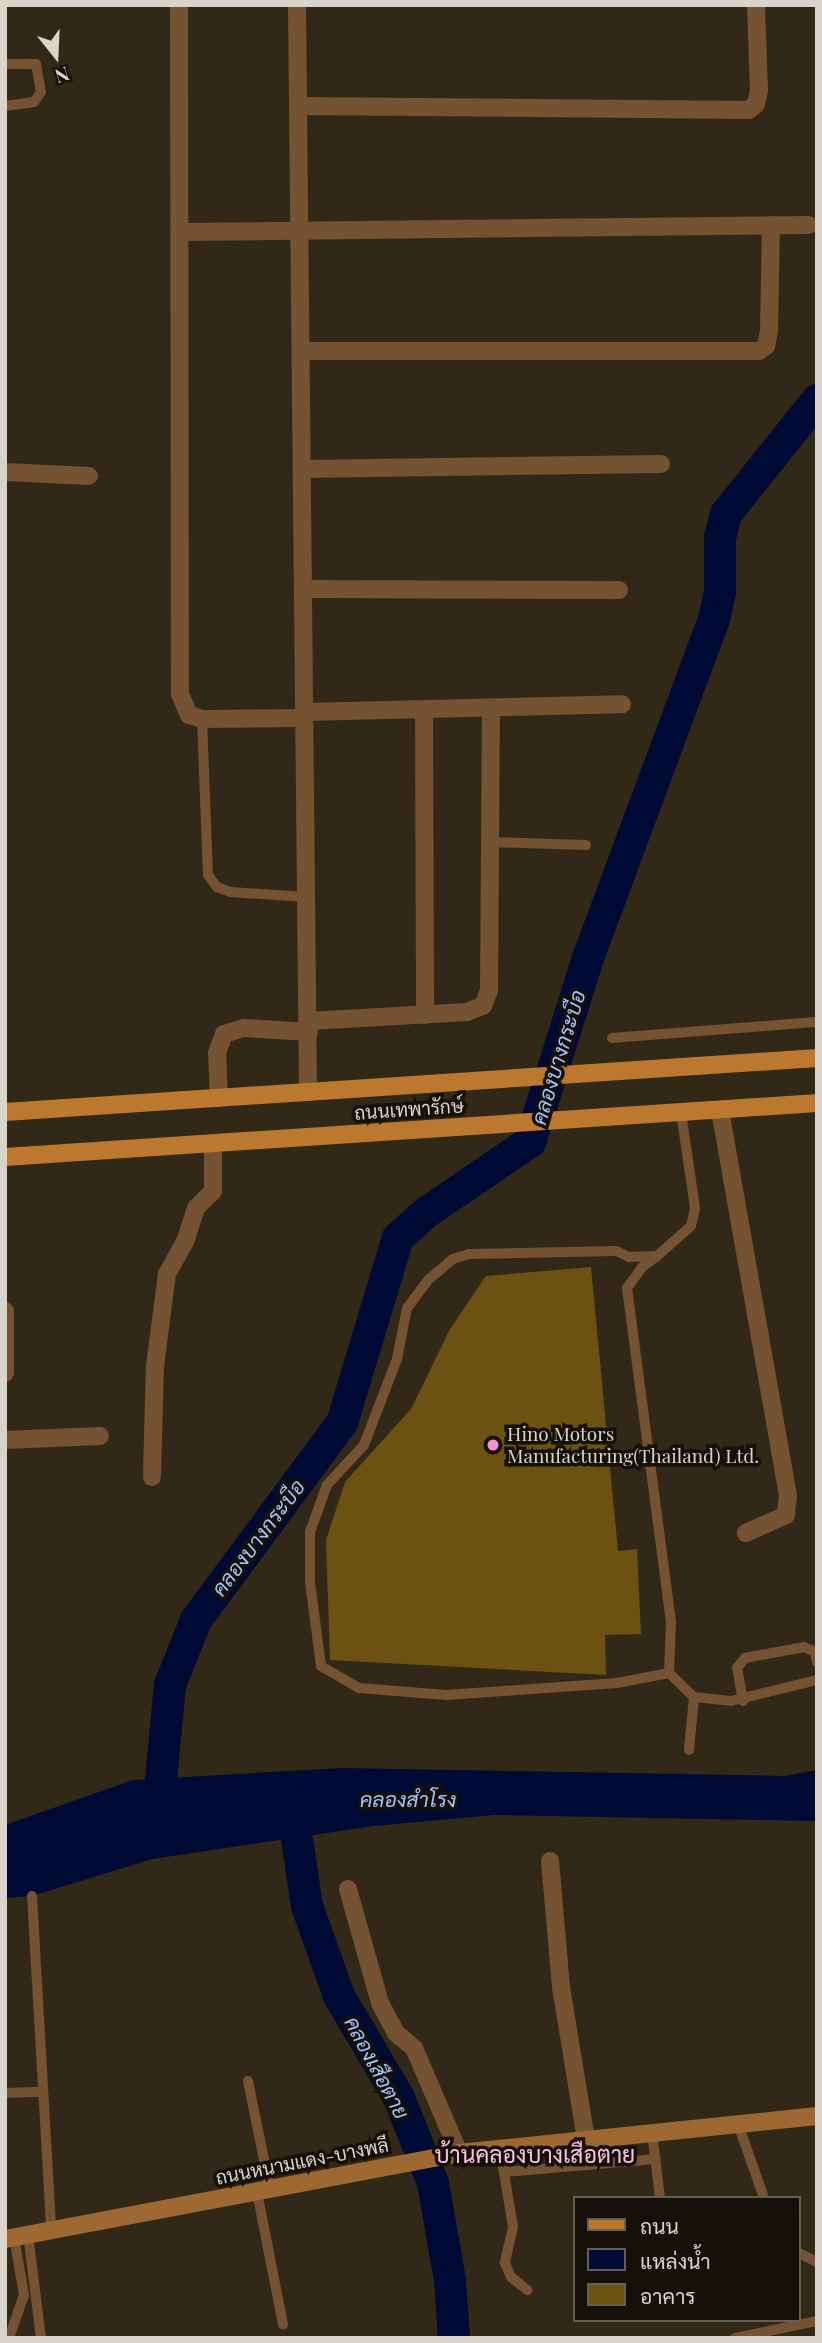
<!DOCTYPE html>
<meta charset="utf-8">
<style>
body{margin:0}
#map{position:relative;width:822px;height:2343px;overflow:hidden;background:#312817;font-family:"Playfair Display",Sarabun,serif}
div>[style]{position:absolute}
[style*='--x']{left:calc(var(--x)*1px);top:calc(var(--y)*1px);width:calc(var(--w)*1px);rotate:calc(var(--a)*1deg)}
.water>*{inset:0;background:#000a34}
.river>*{height:32px;margin:-16px;padding:0 16px;transform-origin:16px;border-radius:16px;background:#000a34}
.building>*{inset:0;background:#6c5113}
.service>*{height:10px;margin:-5px;padding:0 5px;transform-origin:5px;border-radius:5px;background:#745232}
.minor>*{height:18px;margin:-9px;padding:0 9px;transform-origin:9px;border-radius:9px;background:#745232}
.secondary>*{height:18px;margin:-9px;padding:0 9px;transform-origin:9px;border-radius:9px;background:#9e6832}
.primary>*{height:18px;margin:-9px;padding:0 9px;transform-origin:9px;border-radius:9px;background:#bd782f}
.dots>*{width:19px;height:19px;translate:-50% -50%;box-sizing:border-box;border:4px solid #15110a;border-radius:50%}
span{translate:-50% -50%;white-space:nowrap;text-align:center;line-height:1.15;-webkit-text-stroke:7px #15110a;paint-order:stroke}
.street-label{font-size:19px;color:#d9d4c9}
.poi-label{font-size:19px;color:#d9d4c9}
.left{translate:0 -50%;text-align:left}
.water-label{font-size:21px;color:#a3c1fd;font-style:italic}
.quarter-label{font-size:23px;color:#fcc1e2}
.frame{position:absolute;inset:0;border:7px solid #d9d4c9;pointer-events:none}
.legend{position:absolute;left:573px;top:2196px;width:228px;height:126px;box-sizing:border-box;background:#15110a;border:2px solid #635f56;margin:0;padding:9px 12px;list-style:none;font-size:21px;color:#d9d4c9}
.legend li{display:flex;align-items:center;gap:14px;height:35px}
.legend b{width:35px;border:2px solid #635f56}
.north{position:absolute;left:21px;top:21px;width:70px;height:70px;-webkit-text-stroke:5px #15110a;paint-order:stroke;rotate:162deg;font-size:19px;font-weight:700;line-height:28px;text-align:center;color:#d9d4c9}
.north::after{content:'';display:block;margin:auto;width:24px;height:32px;background:#d9d4c9;clip-path:polygon(50% 0,100% 100%,50% 72%,0 100%)}
</style>
<div id="map">
<div class="water">
<i style="clip-path:polygon(341px 1768px,785px 1776px,817px 1770px,817px 1821px,494px 1815px,374px 1826px,152px 1859px,32px 1896px,5px 1898px,5px 1825px,133px 1780px)"></i>
</div>
<div class="river">
<i style="--x:291;--y:1799;--w:108;--a:81.5"></i>
<i style="--x:307;--y:1906;--w:96;--a:70.4"></i>
<i style="--x:339;--y:1996;--w:118;--a:59.5"></i>
<i style="--x:399;--y:2098;--w:92;--a:68.2"></i>
<i style="--x:433;--y:2183;--w:98;--a:80.1"></i>
<i style="--x:450;--y:2280;--w:58;--a:86.1"></i>
<i style="--x:158;--y:1810;--w:126;--a:-84.5"></i>
<i style="--x:170;--y:1685;--w:70;--a:-68.2"></i>
<i style="--x:196;--y:1620;--w:245;--a:-53.5"></i>
<i style="--x:342;--y:1423;--w:193;--a:-73.2"></i>
<i style="--x:398;--y:1238;--w:39;--a:-42"></i>
<i style="--x:427;--y:1212;--w:125;--a:-34.2"></i>
<i style="--x:530;--y:1142;--w:193;--a:-72.5"></i>
<i style="--x:588;--y:958;--w:361;--a:-69.6"></i>
<i style="--x:714;--y:620;--w:30;--a:-78"></i>
<i style="--x:720;--y:591;--w:53;--a:-90"></i>
<i style="--x:720;--y:538;--w:25;--a:-76"></i>
<i style="--x:726;--y:514;--w:146;--a:-51.4"></i>
</div>
<div class="building">
<i style="clip-path:polygon(591px 1267px,618px 1551px,637px 1549px,641px 1634px,605px 1635px,606px 1675px,330px 1660px,326px 1540px,345px 1482px,411px 1409px,450px 1329px,486px 1276px)"></i>
</div>
<div class="service">
<i style="--x:5;--y:64;--w:31;--a:0"></i>
<i style="--x:36;--y:64;--w:28;--a:80"></i>
<i style="--x:41;--y:92;--w:12;--a:125"></i>
<i style="--x:34;--y:102;--w:29;--a:172"></i>
<i style="--x:202;--y:719;--w:156;--a:87.8"></i>
<i style="--x:208;--y:875;--w:15;--a:53"></i>
<i style="--x:217;--y:887;--w:15;--a:20"></i>
<i style="--x:231;--y:892;--w:76;--a:3.8"></i>
<i style="--x:490;--y:842;--w:96;--a:1.8"></i>
<i style="--x:612;--y:1038;--w:206;--a:-4.5"></i>
<i style="--x:657;--y:1256;--w:28;--a:178"></i>
<i style="--x:629;--y:1257;--w:14;--a:-155"></i>
<i style="--x:616;--y:1251;--w:147;--a:178.8"></i>
<i style="--x:469;--y:1254;--w:17;--a:163"></i>
<i style="--x:453;--y:1259;--w:31;--a:140"></i>
<i style="--x:429;--y:1279;--w:36;--a:127"></i>
<i style="--x:407;--y:1308;--w:52;--a:101.1"></i>
<i style="--x:397;--y:1359;--w:92;--a:111"></i>
<i style="--x:364;--y:1445;--w:54;--a:132.8"></i>
<i style="--x:327;--y:1485;--w:50;--a:109.9"></i>
<i style="--x:310;--y:1532;--w:50;--a:90"></i>
<i style="--x:310;--y:1582;--w:85;--a:82.5"></i>
<i style="--x:321;--y:1666;--w:44;--a:30.1"></i>
<i style="--x:359;--y:1688;--w:87;--a:4.6"></i>
<i style="--x:446;--y:1695;--w:171;--a:-4"></i>
<i style="--x:617;--y:1683;--w:53;--a:-10.9"></i>
<i style="--x:669;--y:1673;--w:51;--a:-87.8"></i>
<i style="--x:671;--y:1622;--w:337;--a:-97.5"></i>
<i style="--x:627;--y:1288;--w:26;--a:-54"></i>
<i style="--x:642;--y:1267;--w:19;--a:-36"></i>
<i style="--x:657;--y:1256;--w:45;--a:-41.4"></i>
<i style="--x:691;--y:1226;--w:18;--a:-77"></i>
<i style="--x:695;--y:1208;--w:97;--a:-98.3"></i>
<i style="--x:669;--y:1673;--w:35;--a:44"></i>
<i style="--x:694;--y:1697;--w:37;--a:6"></i>
<i style="--x:731;--y:1701;--w:89;--a:-13.7"></i>
<i style="--x:743;--y:1701;--w:34;--a:-100"></i>
<i style="--x:737;--y:1668;--w:13;--a:-51"></i>
<i style="--x:745;--y:1658;--w:60;--a:-10.6"></i>
<i style="--x:804;--y:1647;--w:12;--a:24"></i>
<i style="--x:815;--y:1652;--w:10;--a:79"></i>
<i style="--x:689;--y:1750;--w:53;--a:-84.6"></i>
<i style="--x:32;--y:1896;--w:334;--a:86.7"></i>
<i style="--x:248;--y:2081;--w:110;--a:78.5"></i>
<i style="--x:5;--y:2093;--w:37;--a:-2"></i>
<i style="--x:738;--y:2124;--w:78;--a:70.6"></i>
<i style="--x:652;--y:2132;--w:66;--a:83.1"></i>
<i style="--x:500;--y:2149;--w:79;--a:80.5"></i>
<i style="--x:513;--y:2227;--w:37;--a:103"></i>
<i style="--x:505;--y:2263;--w:15;--a:67"></i>
<i style="--x:511;--y:2277;--w:21;--a:39"></i>
<i style="--x:504;--y:2172;--w:152;--a:-4.9"></i>
<i style="--x:257;--y:2192;--w:135;--a:78.9"></i>
<i style="--x:28;--y:2234;--w:105;--a:82.9"></i>
<i style="--x:799;--y:2253;--w:20;--a:27"></i>
<i style="--x:9;--y:2338;--w:46;--a:-70.8"></i>
<i style="--x:24;--y:2295;--w:59;--a:-99.8"></i>
<i style="--x:735;--y:2338;--w:84;--a:-11.7"></i>
</div>
<div class="minor">
<i style="--x:179;--y:5;--w:689;--a:89.92"></i>
<i style="--x:180;--y:694;--w:23;--a:67"></i>
<i style="--x:189;--y:715;--w:14;--a:17"></i>
<i style="--x:202;--y:719;--w:102;--a:-0.6"></i>
<i style="--x:297;--y:5;--w:1087;--a:89.42"></i>
<i style="--x:299;--y:106;--w:450;--a:0.5"></i>
<i style="--x:749;--y:110;--w:9;--a:-41"></i>
<i style="--x:756;--y:104;--w:13;--a:-77"></i>
<i style="--x:759;--y:91;--w:86;--a:-92"></i>
<i style="--x:180;--y:232;--w:629;--a:-0.64"></i>
<i style="--x:301;--y:351;--w:458;--a:0"></i>
<i style="--x:759;--y:351;--w:9;--a:-36"></i>
<i style="--x:766;--y:346;--w:16;--a:-79"></i>
<i style="--x:769;--y:330;--w:105;--a:-88.9"></i>
<i style="--x:302;--y:469;--w:359;--a:-0.8"></i>
<i style="--x:5;--y:472;--w:84;--a:2.7"></i>
<i style="--x:303;--y:589;--w:316;--a:0.2"></i>
<i style="--x:424;--y:709;--w:306;--a:89.8"></i>
<i style="--x:304;--y:712;--w:318;--a:-1.4"></i>
<i style="--x:309;--y:1021;--w:158;--a:-3.3"></i>
<i style="--x:467;--y:1012;--w:17;--a:-21"></i>
<i style="--x:483;--y:1006;--w:17;--a:-69"></i>
<i style="--x:489;--y:990;--w:282;--a:-89.6"></i>
<i style="--x:219;--y:1098;--w:45;--a:-92.5"></i>
<i style="--x:217;--y:1053;--w:20;--a:-70"></i>
<i style="--x:224;--y:1034;--w:21;--a:-17"></i>
<i style="--x:244;--y:1028;--w:65;--a:3.5"></i>
<i style="--x:720;--y:1110;--w:391;--a:80"></i>
<i style="--x:788;--y:1495;--w:20;--a:96"></i>
<i style="--x:786;--y:1515;--w:44;--a:155.8"></i>
<i style="--x:5;--y:1311;--w:62;--a:90"></i>
<i style="--x:5;--y:1440;--w:95;--a:-2.4"></i>
<i style="--x:152;--y:1477;--w:111;--a:-88.5"></i>
<i style="--x:155;--y:1366;--w:93;--a:-82.6"></i>
<i style="--x:167;--y:1274;--w:37;--a:-61"></i>
<i style="--x:185;--y:1242;--w:36;--a:-72"></i>
<i style="--x:196;--y:1208;--w:24;--a:-45"></i>
<i style="--x:213;--y:1191;--w:46;--a:-90"></i>
<i style="--x:550;--y:1861;--w:126;--a:85"></i>
<i style="--x:561;--y:1987;--w:154;--a:80.7"></i>
<i style="--x:348;--y:1889;--w:118;--a:74.3"></i>
<i style="--x:380;--y:2003;--w:34;--a:62"></i>
<i style="--x:396;--y:2033;--w:23;--a:40"></i>
<i style="--x:414;--y:2048;--w:114;--a:66.8"></i>
</div>
<div class="secondary">
<i style="--x:5;--y:2239;--w:462;--a:-10.7"></i>
<i style="--x:459;--y:2153;--w:360;--a:-5.9"></i>
</div>
<div class="primary">
<i style="--x:5;--y:1112;--w:814;--a:-3.8"></i>
<i style="--x:5;--y:1157;--w:814;--a:-3.8"></i>
</div>
<div class="dots">
<i style="left:493px;top:1445px;background:#f790cd"></i>
</div>
<div class="street-label">
<span style="left:409px;top:1109px;rotate:-4deg">ถนนเทพารักษ์</span>
<span style="left:302px;top:2161px;rotate:-11deg">ถนนหนามแดง-บางพลี</span>
</div>
<div class="poi-label">
<span class="left" style="left:507px;top:1445px">Hino Motors<br>Manufacturing(Thailand) Ltd.</span>
</div>
<div class="water-label">
<span style="left:557px;top:1057px;rotate:-73deg">คลองบางกระบือ</span>
<span style="left:257px;top:1537px;rotate:-53deg">คลองบางกระบือ</span>
<span style="left:408px;top:1798px">คลองสำโรง</span>
<span style="left:378px;top:2067px;rotate:62deg">คลองเสือตาย</span>
</div>
<div class="quarter-label">
<span style="left:535px;top:2154px">บ้านคลองบางเสือตาย</span>
</div>
<div class="frame"></div>
<ul class="legend">
<li><b style="height:9px;background:#bd782f"></b>ถนน</li>
<li><b style="height:19px;background:#000a34"></b>แหล่งน้ำ</li>
<li><b style="height:19px;background:#6c5113"></b>อาคาร</li>
</ul>
<div class="north">N</div>
</div>
